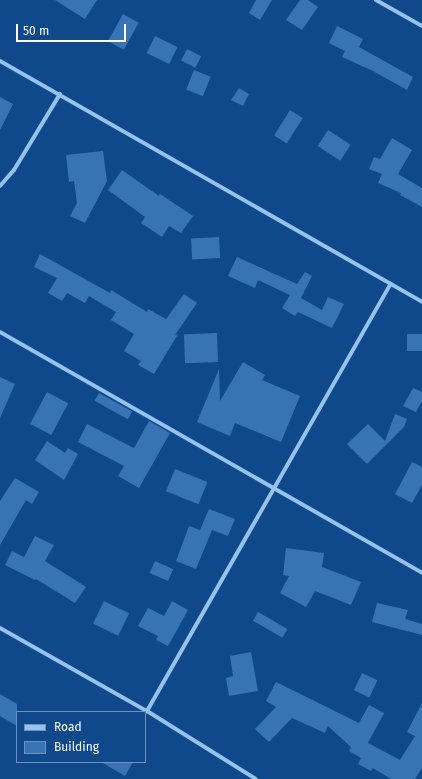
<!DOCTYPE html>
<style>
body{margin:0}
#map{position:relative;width:422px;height:779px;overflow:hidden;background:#10498b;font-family:"Fira Sans",sans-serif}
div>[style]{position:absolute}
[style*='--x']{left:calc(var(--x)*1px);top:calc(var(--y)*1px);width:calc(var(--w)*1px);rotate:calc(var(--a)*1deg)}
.building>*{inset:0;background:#3873b5;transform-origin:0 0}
.street>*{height:4px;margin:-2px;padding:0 2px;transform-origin:2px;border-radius:2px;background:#96c2f2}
span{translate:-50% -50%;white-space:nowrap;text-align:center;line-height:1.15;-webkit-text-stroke:3.5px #10498b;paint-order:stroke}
.legend{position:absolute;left:16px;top:711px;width:130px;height:52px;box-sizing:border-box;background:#10498b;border:1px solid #7092b9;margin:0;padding:5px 7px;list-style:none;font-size:12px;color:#fff}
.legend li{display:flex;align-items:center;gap:8px;height:20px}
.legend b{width:20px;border:1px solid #7092b9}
.scale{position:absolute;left:16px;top:24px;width:110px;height:18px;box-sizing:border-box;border:2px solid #fff;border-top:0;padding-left:5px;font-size:12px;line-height:14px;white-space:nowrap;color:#fff;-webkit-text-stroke:3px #10498b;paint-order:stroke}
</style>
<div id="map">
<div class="building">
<i style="clip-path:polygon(55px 0,97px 0,85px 19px)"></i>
<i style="clip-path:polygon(256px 0,272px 0,260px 20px,249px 13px)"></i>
<i style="clip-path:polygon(300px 0,308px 0,318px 7px,302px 30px,286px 20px)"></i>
<i style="left:123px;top:14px;width:18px;height:31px;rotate:29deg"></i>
<i style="clip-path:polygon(337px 26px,363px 39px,359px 47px,413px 77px,407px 90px,373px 71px,342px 57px,345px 51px,329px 43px)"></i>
<i style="left:155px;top:36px;width:25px;height:19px;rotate:26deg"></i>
<i style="left:187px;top:49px;width:16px;height:13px;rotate:27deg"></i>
<i style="left:194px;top:70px;width:18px;height:21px;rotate:22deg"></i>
<i style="clip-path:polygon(239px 88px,249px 94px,243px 106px,231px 100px)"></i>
<i style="clip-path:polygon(0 97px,13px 104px,0 130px)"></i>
<i style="left:290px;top:110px;width:15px;height:30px;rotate:32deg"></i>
<i style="left:328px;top:130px;width:27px;height:19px;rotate:33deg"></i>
<i style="clip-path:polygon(392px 138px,412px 150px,398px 174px,422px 188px,422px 207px,400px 195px,401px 193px,378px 183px,382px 174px,369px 169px,374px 157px,380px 159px)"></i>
<i style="clip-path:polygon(103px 151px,107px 181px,85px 223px,70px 216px,77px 203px,74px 181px,69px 182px,66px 155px)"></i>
<i style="clip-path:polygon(122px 170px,159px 196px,160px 194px,193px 216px,181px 233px,169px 226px,162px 237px,141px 223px,145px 217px,108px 190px)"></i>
<i style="left:219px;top:237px;width:21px;height:28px;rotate:87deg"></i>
<i style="clip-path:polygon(40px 254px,110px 293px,111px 290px,147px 312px,148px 309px,166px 319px,184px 294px,197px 303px,175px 335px,178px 334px,154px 374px,138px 365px,141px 361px,124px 351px,134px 334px,111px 320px,116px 312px,89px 296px,85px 303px,67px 293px,62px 301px,48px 293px,57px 278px,34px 267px)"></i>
<i style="clip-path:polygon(237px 257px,297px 284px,305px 272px,312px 276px,301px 298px,322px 310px,328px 297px,344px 304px,332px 328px,298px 312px,295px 316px,282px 308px,290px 295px,258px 280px,255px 288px,228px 276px)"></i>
<i style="left:217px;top:333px;width:29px;height:33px;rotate:88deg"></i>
<i style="left:422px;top:334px;width:17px;height:15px;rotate:90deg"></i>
<i style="clip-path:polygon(243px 362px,265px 375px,262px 380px,300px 396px,281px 442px,235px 423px,230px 436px,197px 422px,219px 369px,220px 401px)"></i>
<i style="clip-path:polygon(0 377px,15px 384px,0 418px)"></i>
<i style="clip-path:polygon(413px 388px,422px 392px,422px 401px,416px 412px,403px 406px)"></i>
<i style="left:47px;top:392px;width:24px;height:36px;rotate:28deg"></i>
<i style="left:99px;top:393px;width:38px;height:9px;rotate:29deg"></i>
<i style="clip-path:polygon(395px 414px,407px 419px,404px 427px,367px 464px,347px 444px,368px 424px,385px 441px)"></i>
<i style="clip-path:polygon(149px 421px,170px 433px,139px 488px,118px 476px,124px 466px,78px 442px,87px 424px,134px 448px)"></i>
<i style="clip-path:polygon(47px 441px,65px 453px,68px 448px,78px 454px,64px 480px,35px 460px)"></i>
<i style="clip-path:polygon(412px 462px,422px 467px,422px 485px,412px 503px,395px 494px)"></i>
<i style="left:175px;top:469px;width:35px;height:24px;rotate:22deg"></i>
<i style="clip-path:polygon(15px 478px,39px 492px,32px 504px,26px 500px,0 545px,0 501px)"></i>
<i style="clip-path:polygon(209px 509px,235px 519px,228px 536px,212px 530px,196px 569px,176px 561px,189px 526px,200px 530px)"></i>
<i style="clip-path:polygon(35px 536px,54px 545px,45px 561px,86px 587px,75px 603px,36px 579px,35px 580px,5px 565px,12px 551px,24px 557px)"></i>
<i style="clip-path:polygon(286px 548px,324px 553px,322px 567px,361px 582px,351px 605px,315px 591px,306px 607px,280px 593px,289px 576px,283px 575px)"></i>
<i style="left:155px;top:561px;width:20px;height:13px;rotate:24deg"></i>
<i style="left:104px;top:601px;width:28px;height:25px;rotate:26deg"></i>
<i style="clip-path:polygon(172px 601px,188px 610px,168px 646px,156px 640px,158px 636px,138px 626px,148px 608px,164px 616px)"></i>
<i style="clip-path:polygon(377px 603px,408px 610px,405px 619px,422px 624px,422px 635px,372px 622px)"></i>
<i style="left:258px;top:612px;width:34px;height:10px;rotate:30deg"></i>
<i style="clip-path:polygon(251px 652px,258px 691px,229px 696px,226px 678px,233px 676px,230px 656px)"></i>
<i style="left:362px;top:673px;width:17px;height:19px;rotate:25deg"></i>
<i style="clip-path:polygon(276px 682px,359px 723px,369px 705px,384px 713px,368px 743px,400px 760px,415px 736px,407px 732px,422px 703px,422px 768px,415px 779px,391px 779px,373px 768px,371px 771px,358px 764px,361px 758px,349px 751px,351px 747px,328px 726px,325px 733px,292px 718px,269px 742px,255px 729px,276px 707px,266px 701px)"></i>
<i style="clip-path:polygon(0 694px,17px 704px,17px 726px,0 716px)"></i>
<i style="clip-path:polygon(101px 762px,133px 762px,125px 776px)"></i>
</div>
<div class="street">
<i style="--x:376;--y:0;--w:53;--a:29.5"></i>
<i style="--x:0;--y:61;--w:486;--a:29.7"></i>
<i style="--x:0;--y:186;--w:21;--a:-49"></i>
<i style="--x:14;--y:170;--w:89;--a:-58.8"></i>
<i style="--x:0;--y:332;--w:486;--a:29.7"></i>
<i style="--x:0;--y:628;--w:169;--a:29.5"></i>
<i style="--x:147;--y:711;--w:128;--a:32"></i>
<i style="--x:147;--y:711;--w:492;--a:-60.3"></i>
</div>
<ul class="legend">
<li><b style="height:5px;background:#96c2f2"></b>Road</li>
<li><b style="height:11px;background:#3873b5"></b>Building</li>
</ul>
<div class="scale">50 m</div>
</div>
